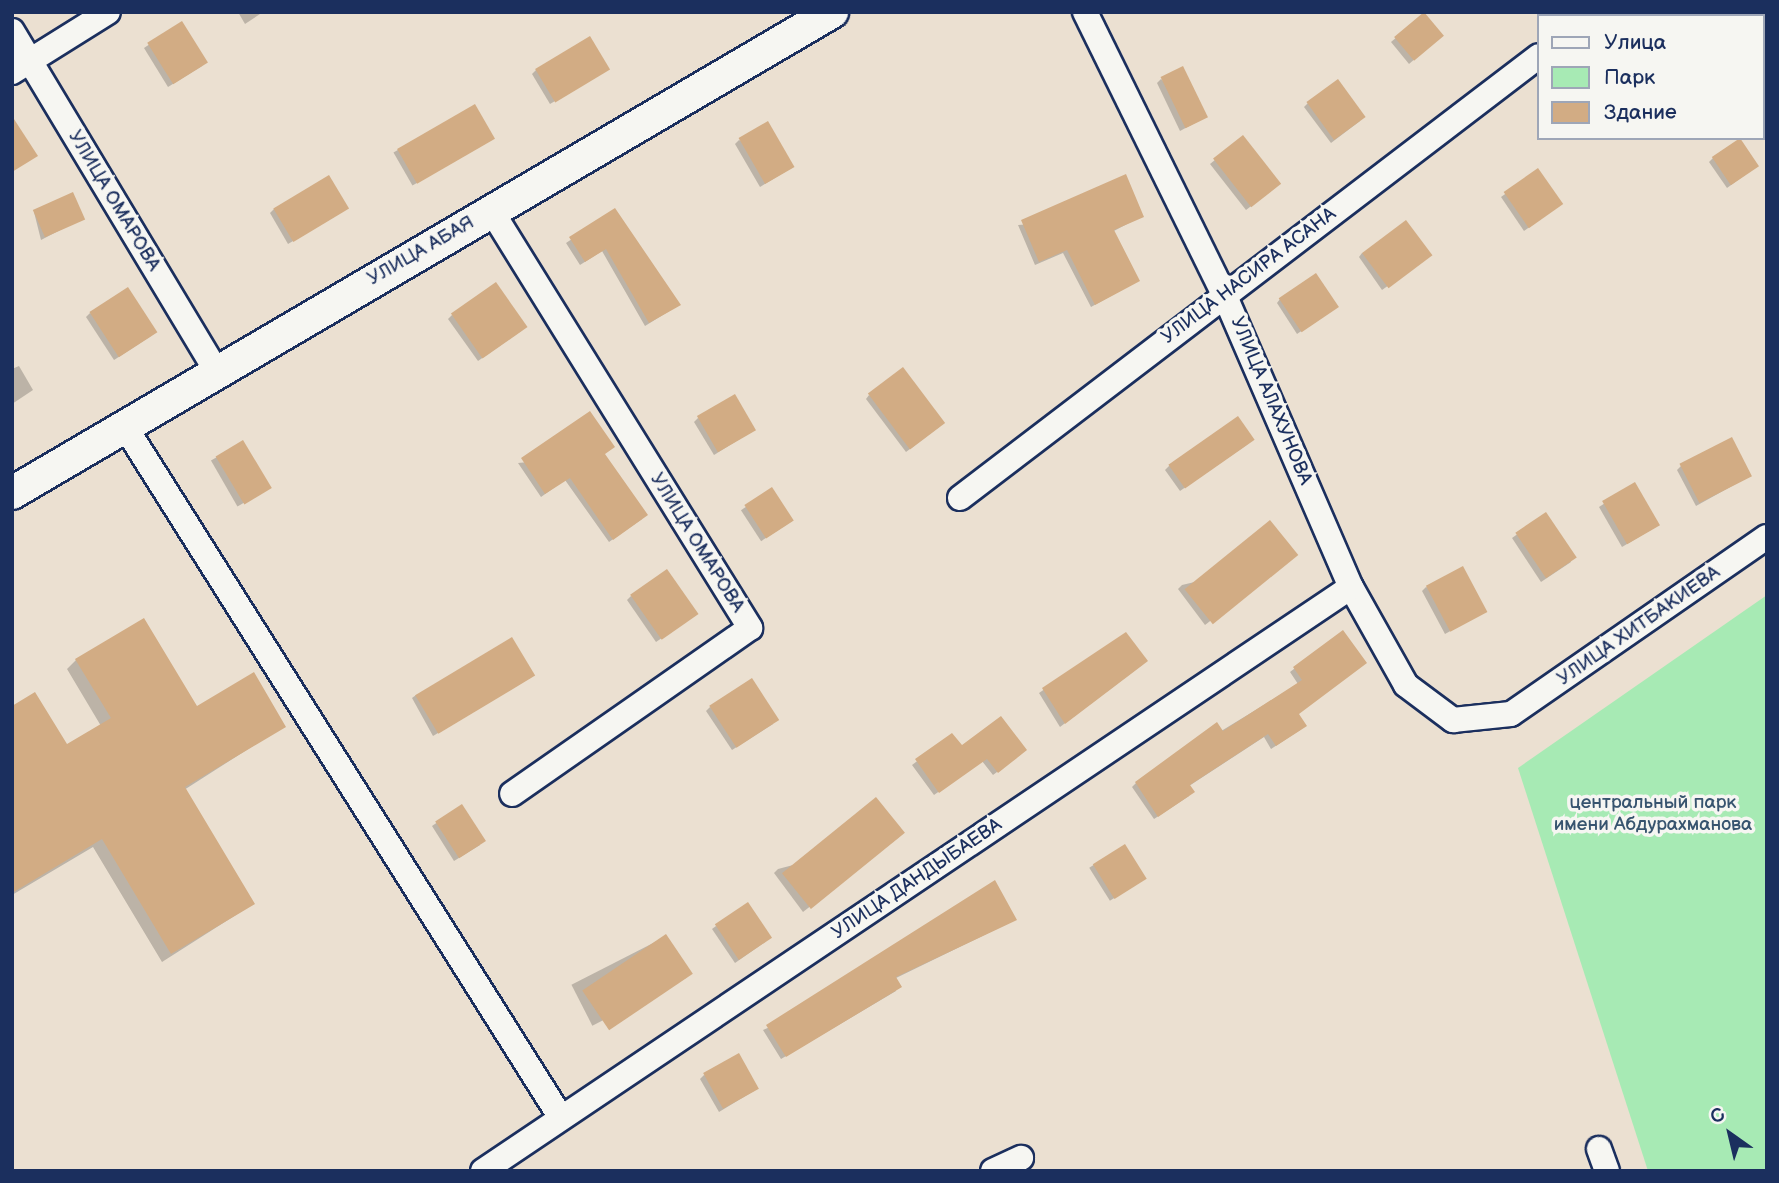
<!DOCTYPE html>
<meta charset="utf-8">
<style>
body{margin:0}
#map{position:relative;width:1779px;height:1183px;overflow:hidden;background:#ebe0d1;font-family:"Balsamiq Sans",sans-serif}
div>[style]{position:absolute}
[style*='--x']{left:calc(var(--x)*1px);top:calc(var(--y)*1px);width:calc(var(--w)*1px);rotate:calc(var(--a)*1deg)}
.green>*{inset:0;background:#a7eab4}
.shadow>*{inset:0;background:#0003;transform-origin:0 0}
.building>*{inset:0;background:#d2ac84;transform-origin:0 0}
.roads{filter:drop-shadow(2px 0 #1b2f5e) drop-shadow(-2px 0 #1b2f5e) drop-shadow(0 2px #1b2f5e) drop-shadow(0 -2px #1b2f5e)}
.minor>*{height:24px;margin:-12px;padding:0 12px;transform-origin:12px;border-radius:12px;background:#f6f6f2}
.tertiary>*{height:32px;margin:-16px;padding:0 16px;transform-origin:16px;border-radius:16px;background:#f6f6f2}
span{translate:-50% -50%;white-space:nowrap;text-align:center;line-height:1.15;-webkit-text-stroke:7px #f6f6f2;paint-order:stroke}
.street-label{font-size:19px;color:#1b2f5e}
.park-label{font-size:19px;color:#37546f}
.frame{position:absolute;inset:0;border:14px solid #1b2f5e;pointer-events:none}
.legend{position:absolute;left:1537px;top:14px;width:228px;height:126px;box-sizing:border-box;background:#f6f6f2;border:2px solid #9ea6b7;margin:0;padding:9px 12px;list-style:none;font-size:21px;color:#1b2f5e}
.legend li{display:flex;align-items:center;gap:14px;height:35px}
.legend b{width:35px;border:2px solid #9ea6b7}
.north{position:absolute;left:1695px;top:1099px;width:70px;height:70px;-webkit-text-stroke:5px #f6f6f2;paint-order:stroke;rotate:326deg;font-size:19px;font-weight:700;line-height:28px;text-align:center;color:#1b2f5e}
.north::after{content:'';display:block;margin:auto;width:24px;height:32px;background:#1b2f5e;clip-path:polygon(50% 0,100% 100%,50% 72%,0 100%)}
</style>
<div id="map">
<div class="green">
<i style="clip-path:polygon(1767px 595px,1767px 1171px,1648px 1171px,1518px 768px)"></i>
</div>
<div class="shadow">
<i style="clip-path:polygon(238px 12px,263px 12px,245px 24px)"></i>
<i style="clip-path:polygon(1762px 12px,1767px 18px,1763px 34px,1763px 16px,1722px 14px)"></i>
<i style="clip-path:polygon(1424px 14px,1438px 39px,1409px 64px,1391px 42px)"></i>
<i style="clip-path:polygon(181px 23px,202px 66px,168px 87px,144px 48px)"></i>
<i style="clip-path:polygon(536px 70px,604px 72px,550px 104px,532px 74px)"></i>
<i style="clip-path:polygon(1161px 79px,1206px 117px,1180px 131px,1157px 83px)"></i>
<i style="clip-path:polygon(1308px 103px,1360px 121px,1331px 143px,1304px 107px)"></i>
<i style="left:474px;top:106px;width:38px;height:93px;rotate:60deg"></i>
<i style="clip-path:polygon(1243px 137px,1275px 188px,1246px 210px,1210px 164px)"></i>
<i style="clip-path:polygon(739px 140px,793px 167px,760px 187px,735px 144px)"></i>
<i style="clip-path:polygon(1713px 158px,1757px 166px,1727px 188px,1709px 162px)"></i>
<i style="clip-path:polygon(1538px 170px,1557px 207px,1524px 231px,1501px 197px)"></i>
<i style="clip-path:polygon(274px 209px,342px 212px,288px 244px,270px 213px)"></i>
<i style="clip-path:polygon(615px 210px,679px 305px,645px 326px,602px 251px,580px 265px,566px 243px)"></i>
<i style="clip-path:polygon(34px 212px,83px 218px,41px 240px)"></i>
<i style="clip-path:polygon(1142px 216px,1112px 232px,1138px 281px,1091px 307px,1063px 253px,1035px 265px,1018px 225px)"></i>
<i style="clip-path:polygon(1362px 253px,1426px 259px,1382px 290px,1359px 257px)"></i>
<i style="clip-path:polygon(1280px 299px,1332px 310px,1297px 334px,1277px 303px)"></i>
<i style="clip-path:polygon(90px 313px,151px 336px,114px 360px,86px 317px)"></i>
<i style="clip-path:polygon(452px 315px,521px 331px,478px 361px,448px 319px)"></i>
<i style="clip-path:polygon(19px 366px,33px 390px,12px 404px,12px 369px)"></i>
<i style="clip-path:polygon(869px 395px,939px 427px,906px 452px,866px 399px)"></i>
<i style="clip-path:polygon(698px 418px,754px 430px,714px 455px,694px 422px)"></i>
<i style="left:243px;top:442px;width:53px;height:37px;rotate:60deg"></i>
<i style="clip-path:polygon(1248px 444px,1180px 491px,1165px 470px,1169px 466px)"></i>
<i style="clip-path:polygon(603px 455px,642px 519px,609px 542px,565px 480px,541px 497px,518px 463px)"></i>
<i style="clip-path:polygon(1681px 466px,1750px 476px,1696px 506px,1677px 470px)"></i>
<i style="clip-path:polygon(1634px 484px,1654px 528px,1622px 547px,1599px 507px)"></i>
<i style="left:772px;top:490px;width:37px;height:37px;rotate:57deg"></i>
<i style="clip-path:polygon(1546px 514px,1571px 562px,1541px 582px,1512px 538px)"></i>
<i style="clip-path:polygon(1291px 559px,1205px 625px,1178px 589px,1182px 585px)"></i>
<i style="clip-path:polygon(1426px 587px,1485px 612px,1445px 634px,1422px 591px)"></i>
<i style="clip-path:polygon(631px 596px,691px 618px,656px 642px,627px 600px)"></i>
<i style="clip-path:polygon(1342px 632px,1297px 714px,1300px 730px,1271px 749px,1264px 737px,1189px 786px,1189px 796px,1154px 819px,1132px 787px,1136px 783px,1298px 684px,1290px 672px)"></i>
<i style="clip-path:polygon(1125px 634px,1142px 665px,1060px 727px,1039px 693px)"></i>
<i style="clip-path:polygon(76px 660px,196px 709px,284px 726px,184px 790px,253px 904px,162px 962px,93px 847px,12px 895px,12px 708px,66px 747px,101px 726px,67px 669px)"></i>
<i style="clip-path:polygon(533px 676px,433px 736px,412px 698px,416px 695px)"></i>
<i style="clip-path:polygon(710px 707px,773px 724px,732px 750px,706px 711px)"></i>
<i style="clip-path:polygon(952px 735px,961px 748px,1021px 754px,993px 775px,982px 761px,934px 795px,912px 765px)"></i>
<i style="clip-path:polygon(461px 806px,480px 845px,454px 861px,432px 826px)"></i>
<i style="clip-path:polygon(899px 837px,803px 912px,774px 873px,778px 869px)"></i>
<i style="left:1124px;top:846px;width:39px;height:41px;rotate:58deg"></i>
<i style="clip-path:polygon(1015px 920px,894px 979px,896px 991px,781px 1059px,763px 1030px)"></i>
<i style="clip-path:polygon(716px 926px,765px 942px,735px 963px,712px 929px)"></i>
<i style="left:665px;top:937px;width:46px;height:105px;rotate:63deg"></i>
<i style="clip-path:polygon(704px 1075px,757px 1089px,719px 1112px,700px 1079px)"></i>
</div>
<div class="building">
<i style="left:1424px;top:12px;width:31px;height:39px;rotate:50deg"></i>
<i style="left:182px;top:21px;width:49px;height:41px;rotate:58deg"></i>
<i style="left:590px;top:36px;width:39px;height:64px;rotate:59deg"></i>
<i style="left:1183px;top:66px;width:57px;height:25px;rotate:64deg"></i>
<i style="left:1338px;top:79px;width:47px;height:39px;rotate:54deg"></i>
<i style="left:475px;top:104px;width:40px;height:90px;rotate:60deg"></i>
<i style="clip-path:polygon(12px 116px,38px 156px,12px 172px)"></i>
<i style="left:768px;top:121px;width:53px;height:34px;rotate:60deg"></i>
<i style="left:1243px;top:135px;width:62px;height:38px;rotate:52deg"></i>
<i style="left:1740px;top:138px;width:34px;height:34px;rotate:56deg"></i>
<i style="left:1538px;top:168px;width:44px;height:42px;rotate:55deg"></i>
<i style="clip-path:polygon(1126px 174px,1144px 217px,1114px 230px,1140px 281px,1095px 305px,1067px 250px,1039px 262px,1021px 220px)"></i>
<i style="left:329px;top:175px;width:39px;height:65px;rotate:59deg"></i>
<i style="left:73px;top:192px;width:30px;height:44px;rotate:66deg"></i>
<i style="clip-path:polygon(615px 208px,681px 305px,649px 323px,606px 249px,585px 262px,569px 237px)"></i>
<i style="left:1406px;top:220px;width:44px;height:55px;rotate:53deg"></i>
<i style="left:1316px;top:273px;width:41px;height:45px;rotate:56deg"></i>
<i style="left:496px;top:282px;width:55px;height:55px;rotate:55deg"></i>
<i style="left:128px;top:287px;width:54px;height:46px;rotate:57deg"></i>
<i style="left:903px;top:367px;width:70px;height:44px;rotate:53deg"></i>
<i style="left:735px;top:394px;width:42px;height:44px;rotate:60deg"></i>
<i style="clip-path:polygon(590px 411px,615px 447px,605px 454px,648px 515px,613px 540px,570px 478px,545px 494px,521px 458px)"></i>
<i style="left:1238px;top:416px;width:29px;height:85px;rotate:55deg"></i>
<i style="left:1732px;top:437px;width:44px;height:59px;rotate:63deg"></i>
<i style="left:243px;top:440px;width:56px;height:32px;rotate:59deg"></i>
<i style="left:1635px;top:482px;width:50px;height:38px;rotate:60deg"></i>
<i style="left:772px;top:487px;width:40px;height:33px;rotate:57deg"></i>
<i style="left:1546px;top:512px;width:55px;height:37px;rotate:56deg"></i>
<i style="left:1270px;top:520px;width:45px;height:110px;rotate:51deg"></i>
<i style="left:1463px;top:566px;width:52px;height:42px;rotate:62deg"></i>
<i style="left:667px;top:569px;width:55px;height:45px;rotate:55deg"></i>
<i style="clip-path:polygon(144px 618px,197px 706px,254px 672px,286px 727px,185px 787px,255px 904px,171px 954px,102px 839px,12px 893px,12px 706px,35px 692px,67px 744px,111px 718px,75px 659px)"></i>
<i style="clip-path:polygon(1343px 630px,1367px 663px,1299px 714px,1307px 726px,1276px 746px,1268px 734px,1190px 785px,1195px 792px,1158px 817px,1135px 782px,1217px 722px,1223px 731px,1302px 680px,1293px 667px)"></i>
<i style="clip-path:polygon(1126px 632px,1148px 661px,1065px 724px,1042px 688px)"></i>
<i style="left:512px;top:637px;width:45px;height:113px;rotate:59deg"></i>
<i style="left:752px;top:678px;width:50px;height:51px;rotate:57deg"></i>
<i style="clip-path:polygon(1001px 716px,1027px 750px,998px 773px,987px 759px,939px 793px,915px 759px,952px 733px,962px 745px)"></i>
<i style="left:876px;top:797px;width:46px;height:121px;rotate:51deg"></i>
<i style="left:462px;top:804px;width:44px;height:32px;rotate:57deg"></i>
<i style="left:1125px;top:844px;width:41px;height:38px;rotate:58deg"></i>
<i style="clip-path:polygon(995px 880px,1017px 920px,896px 977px,902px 987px,786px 1057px,766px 1025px)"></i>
<i style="left:748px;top:902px;width:43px;height:40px;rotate:56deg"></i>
<i style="left:666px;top:934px;width:48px;height:101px;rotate:56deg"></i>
<i style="left:739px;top:1053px;width:41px;height:41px;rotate:61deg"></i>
</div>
<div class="roads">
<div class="minor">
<i style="--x:1085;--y:12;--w:314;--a:63.8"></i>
<i style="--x:1224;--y:294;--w:319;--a:66.6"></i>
<i style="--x:1351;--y:587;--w:112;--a:60.7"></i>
<i style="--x:1406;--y:685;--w:59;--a:36.7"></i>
<i style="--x:1453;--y:720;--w:58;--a:-5.9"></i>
<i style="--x:1511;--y:714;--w:311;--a:-34.7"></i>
<i style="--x:1687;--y:12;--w:5;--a:53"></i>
<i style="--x:1593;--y:16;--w:6;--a:-39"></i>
<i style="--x:12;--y:31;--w:396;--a:59"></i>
<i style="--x:12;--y:72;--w:113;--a:-32"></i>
<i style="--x:1763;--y:120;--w:6;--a:51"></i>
<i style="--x:491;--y:210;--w:492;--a:58.2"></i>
<i style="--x:750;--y:628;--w:290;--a:145.1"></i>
<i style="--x:124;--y:425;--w:819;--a:57.76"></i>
<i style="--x:960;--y:498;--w:728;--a:-37.36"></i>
<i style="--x:1599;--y:1149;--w:23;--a:70"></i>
<i style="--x:483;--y:1171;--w:1046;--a:-33.93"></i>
<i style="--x:993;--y:1171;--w:31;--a:-25"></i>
</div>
<div class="tertiary">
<i style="--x:12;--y:493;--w:951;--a:-30.4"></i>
</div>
</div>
<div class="street-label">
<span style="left:114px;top:201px;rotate:59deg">УЛИЦА ОМАРОВА</span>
<span style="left:421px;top:251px;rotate:-30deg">УЛИЦА АБАЯ</span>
<span style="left:1249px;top:276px;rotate:-37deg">УЛИЦА НАСИРА АСАНА</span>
<span style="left:1271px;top:401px;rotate:67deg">УЛИЦА АЛАХУНОВА</span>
<span style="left:697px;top:543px;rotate:58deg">УЛИЦА ОМАРОВА</span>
<span style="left:1639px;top:626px;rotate:-35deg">УЛИЦА ХИТБАКИЕВА</span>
<span style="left:917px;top:879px;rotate:-34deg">УЛИЦА ДАНДЫБАЕВА</span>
</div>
<div class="park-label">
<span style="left:1653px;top:814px">центральный парк<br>имени Абдурахманова</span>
</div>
<div class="frame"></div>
<ul class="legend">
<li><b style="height:9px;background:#f6f6f2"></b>Улица</li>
<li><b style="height:19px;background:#a7eab4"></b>Парк</li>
<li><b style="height:19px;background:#d2ac84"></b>Здание</li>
</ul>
<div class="north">С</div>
</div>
